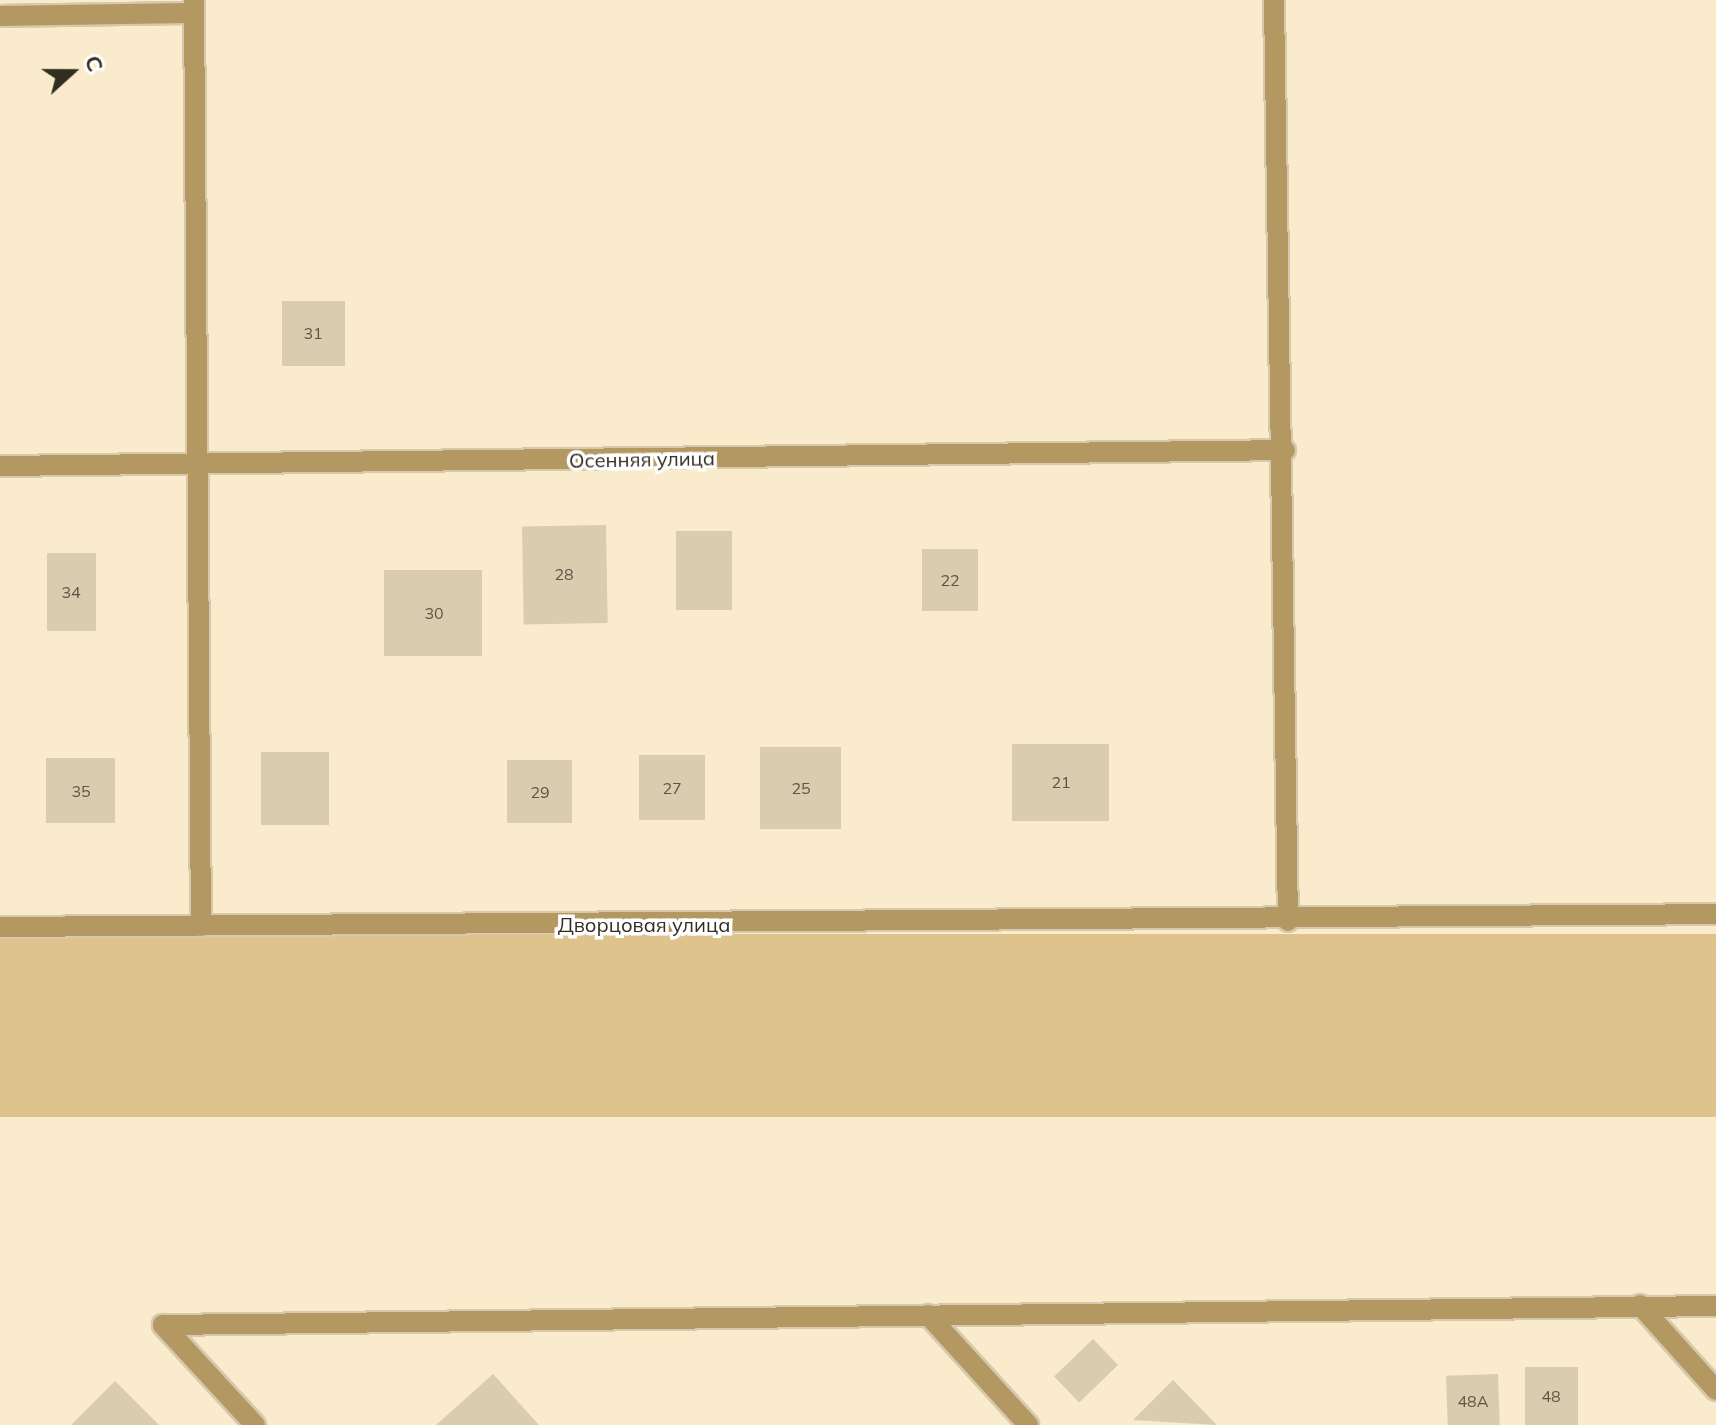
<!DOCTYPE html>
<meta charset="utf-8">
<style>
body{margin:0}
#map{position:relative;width:1716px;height:1425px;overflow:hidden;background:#faebcd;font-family:Mulish,sans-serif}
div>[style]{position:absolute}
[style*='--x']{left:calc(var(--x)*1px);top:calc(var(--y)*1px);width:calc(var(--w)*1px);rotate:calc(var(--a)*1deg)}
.green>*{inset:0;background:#dec38c;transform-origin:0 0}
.building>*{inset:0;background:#daccaf;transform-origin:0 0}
.roads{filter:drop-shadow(2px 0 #d6c9ae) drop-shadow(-2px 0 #d6c9ae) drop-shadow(0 2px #d6c9ae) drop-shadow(0 -2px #d6c9ae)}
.street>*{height:20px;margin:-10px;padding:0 10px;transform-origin:10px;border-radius:10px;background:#b49862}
span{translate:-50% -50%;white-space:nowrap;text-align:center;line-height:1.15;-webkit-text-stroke:7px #fff;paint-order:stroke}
.number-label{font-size:16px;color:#5c5544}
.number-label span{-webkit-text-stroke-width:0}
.street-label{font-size:20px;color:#322d21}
.north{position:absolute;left:32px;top:32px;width:80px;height:80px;-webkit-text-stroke:6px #fff;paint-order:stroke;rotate:69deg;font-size:22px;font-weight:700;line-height:32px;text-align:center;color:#322d21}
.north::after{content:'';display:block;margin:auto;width:28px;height:36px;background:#322d21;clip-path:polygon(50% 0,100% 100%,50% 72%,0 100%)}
</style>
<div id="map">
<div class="green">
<i style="left:1716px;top:934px;width:183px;height:1716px;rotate:90deg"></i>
</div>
<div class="building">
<i style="left:282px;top:301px;width:63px;height:65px"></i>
<i style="left:606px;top:525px;width:98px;height:84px;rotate:89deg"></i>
<i style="left:676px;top:531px;width:56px;height:79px"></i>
<i style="left:922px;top:549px;width:56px;height:62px"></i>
<i style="left:47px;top:553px;width:49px;height:78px"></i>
<i style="left:384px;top:570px;width:98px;height:86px"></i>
<i style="left:1012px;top:744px;width:97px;height:77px"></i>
<i style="left:760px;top:747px;width:81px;height:82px"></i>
<i style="left:329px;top:752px;width:73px;height:68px;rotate:90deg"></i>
<i style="left:639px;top:755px;width:66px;height:65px"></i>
<i style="left:115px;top:758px;width:65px;height:69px;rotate:90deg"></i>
<i style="left:507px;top:760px;width:65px;height:63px"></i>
<i style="left:1093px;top:1339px;width:36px;height:54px;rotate:46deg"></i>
<i style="left:1525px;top:1367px;width:53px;height:58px"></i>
<i style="clip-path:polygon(493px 1374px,539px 1425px,436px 1425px)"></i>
<i style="left:1498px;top:1374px;width:51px;height:52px;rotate:88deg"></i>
<i style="clip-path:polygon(1173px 1380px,1217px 1425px,1133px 1420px)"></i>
<i style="clip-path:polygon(115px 1381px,159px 1425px,71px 1425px)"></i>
</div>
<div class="roads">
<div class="street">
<i style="--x:194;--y:0;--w:926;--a:89.57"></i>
<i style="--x:1274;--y:0;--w:921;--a:89.13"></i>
<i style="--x:0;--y:16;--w:194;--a:-0.9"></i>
<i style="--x:0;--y:466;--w:1285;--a:-0.71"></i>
<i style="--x:0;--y:927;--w:1716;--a:-0.43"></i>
<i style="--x:1640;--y:1305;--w:114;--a:48.2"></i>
<i style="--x:928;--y:1315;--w:149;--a:47.7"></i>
<i style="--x:163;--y:1325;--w:1553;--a:-0.7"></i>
<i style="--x:163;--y:1325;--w:136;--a:47.4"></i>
</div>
</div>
<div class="number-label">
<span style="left:313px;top:333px">31</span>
<span style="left:564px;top:574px">28</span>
<span style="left:950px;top:580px">22</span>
<span style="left:71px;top:592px">34</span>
<span style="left:434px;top:613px">30</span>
<span style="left:1061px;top:782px">21</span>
<span style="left:672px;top:788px">27</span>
<span style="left:801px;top:788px">25</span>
<span style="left:81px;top:791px">35</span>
<span style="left:540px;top:792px">29</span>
<span style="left:1551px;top:1396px">48</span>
<span style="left:1473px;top:1401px">48А</span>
</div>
<div class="street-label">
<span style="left:642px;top:459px;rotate:-1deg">Осенняя улица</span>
<span style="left:644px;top:924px">Дворцовая улица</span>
</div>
<div class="north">С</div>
</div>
